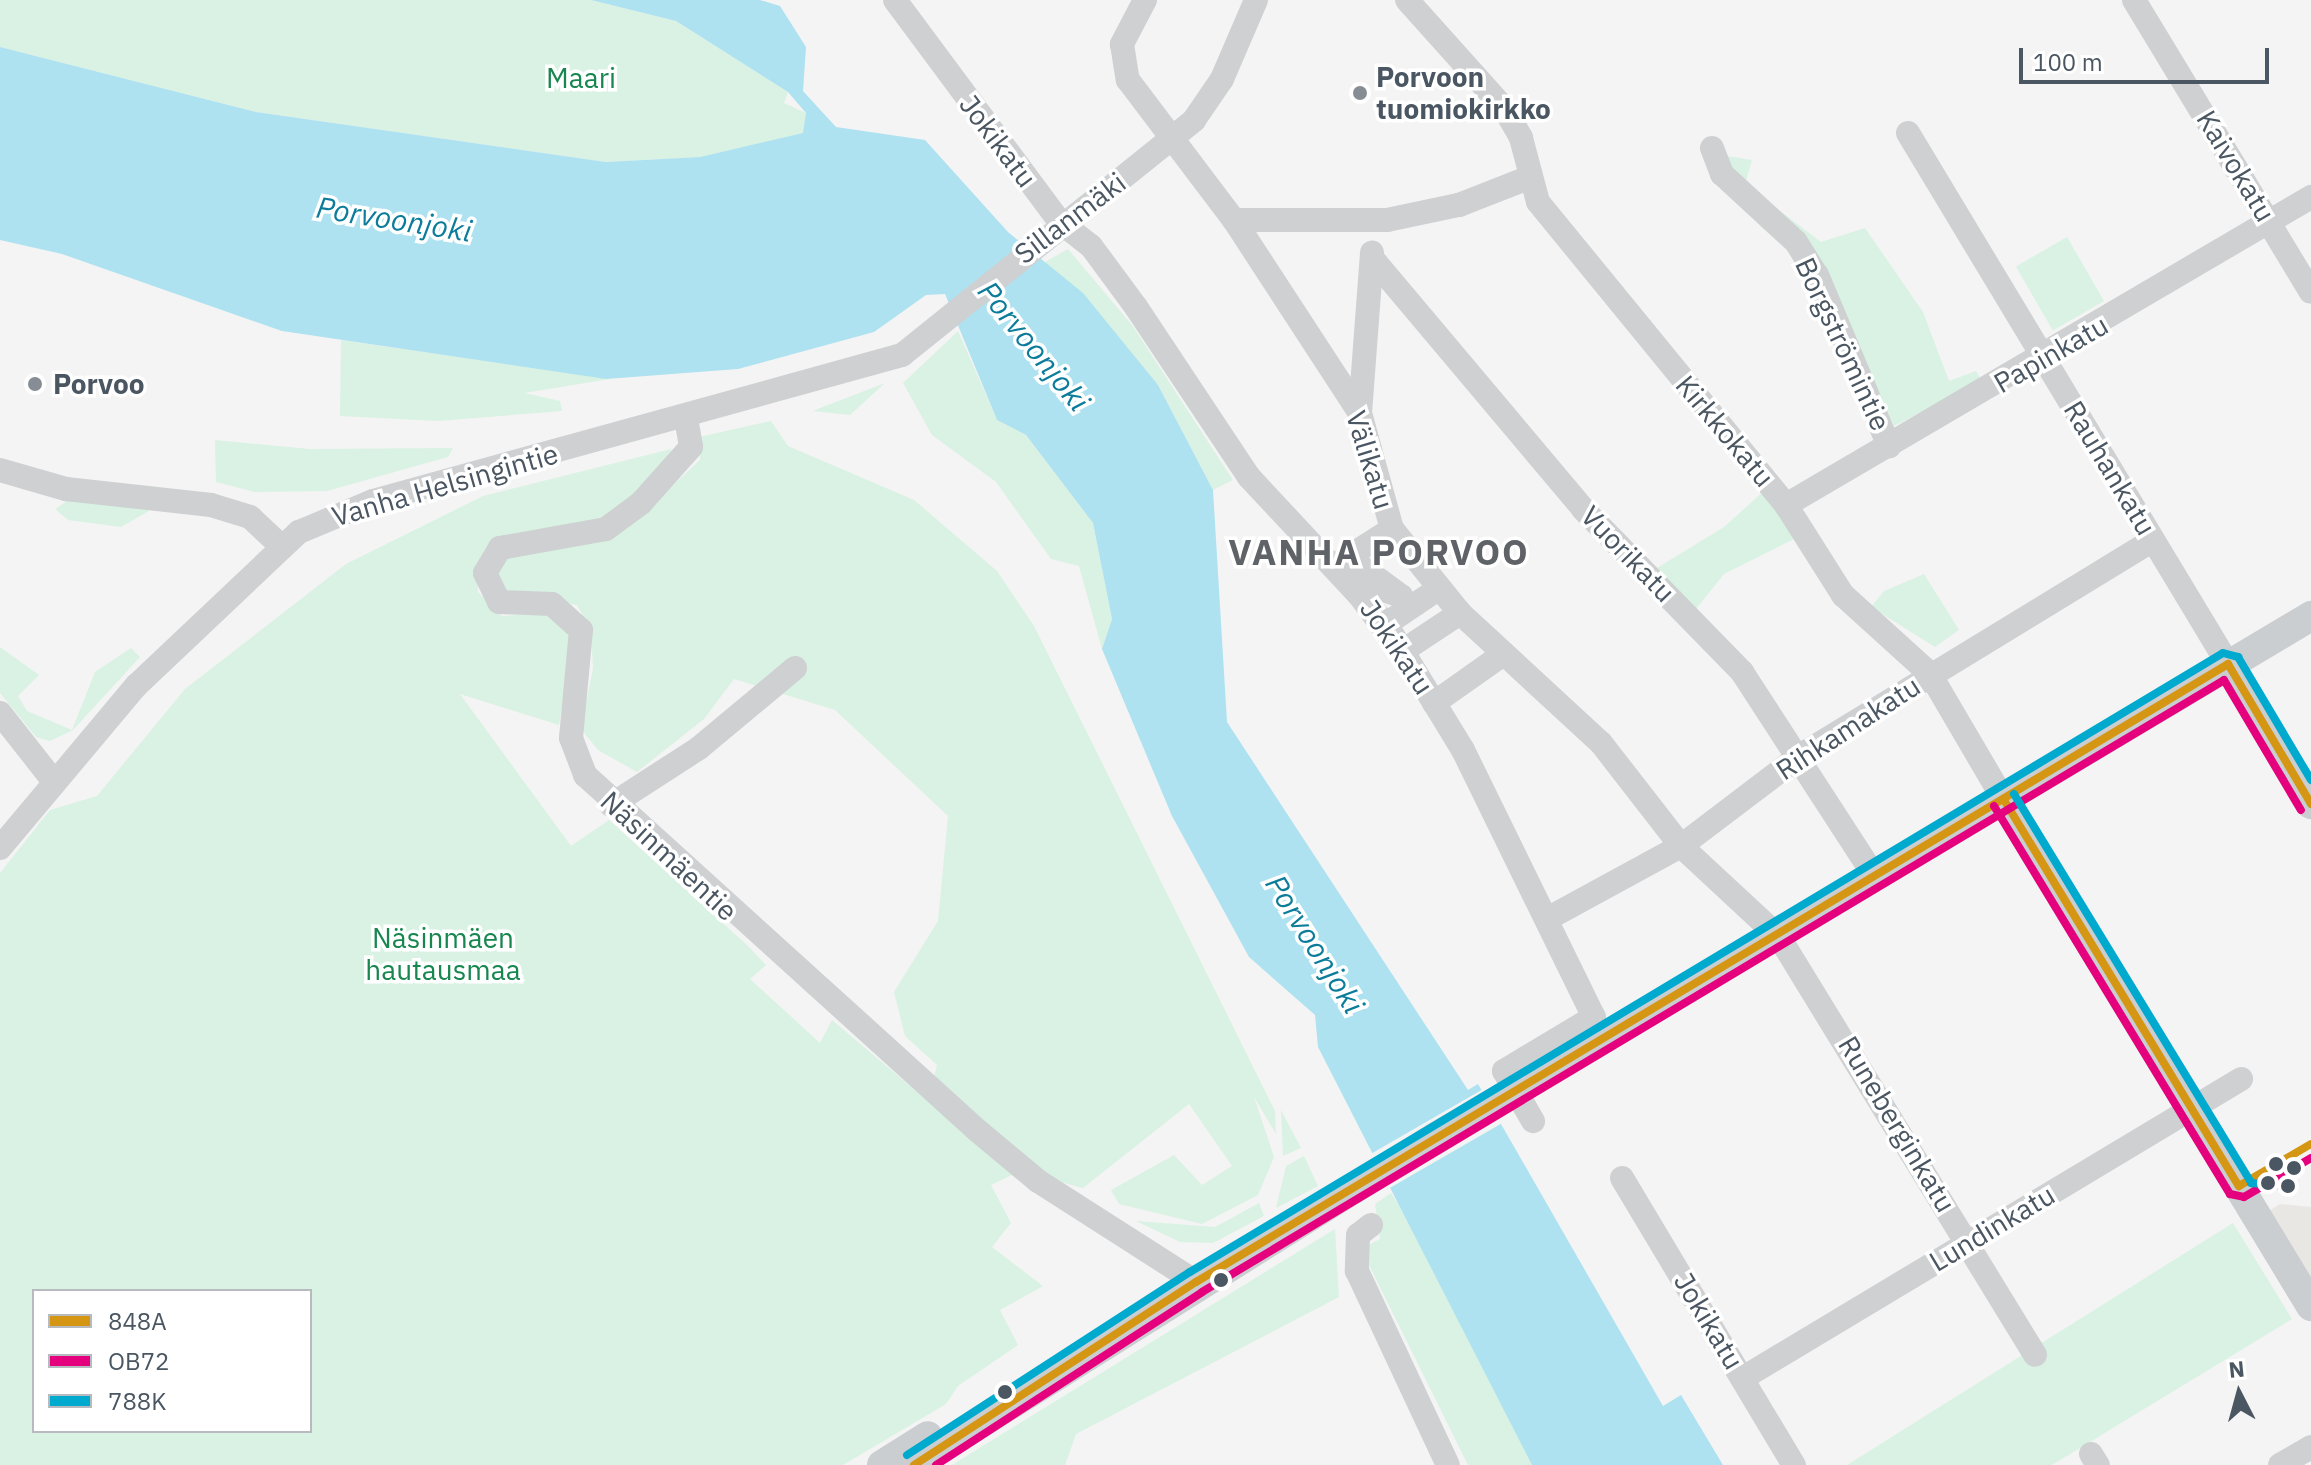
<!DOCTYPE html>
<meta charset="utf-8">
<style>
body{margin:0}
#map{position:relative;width:2311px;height:1465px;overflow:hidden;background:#f4f4f4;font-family:"IBM Plex Sans",sans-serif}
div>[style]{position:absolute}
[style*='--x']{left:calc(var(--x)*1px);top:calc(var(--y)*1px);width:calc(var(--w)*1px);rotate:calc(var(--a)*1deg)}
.commercial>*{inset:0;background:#e8e7e3}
.green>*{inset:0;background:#d9f2e3;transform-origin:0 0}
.water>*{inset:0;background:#aee2f0}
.pier>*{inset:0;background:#f4f4f4;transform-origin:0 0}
.minor>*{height:24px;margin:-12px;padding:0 12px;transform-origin:12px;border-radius:12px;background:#ced0d2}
.major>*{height:30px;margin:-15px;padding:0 15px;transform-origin:15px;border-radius:15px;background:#caced1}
.major-bridge>*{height:30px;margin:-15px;padding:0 15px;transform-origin:15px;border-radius:15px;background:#caced1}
.bus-1>*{height:8px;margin:-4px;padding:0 4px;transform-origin:4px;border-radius:4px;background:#d49613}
.bus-2>*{height:8px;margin:-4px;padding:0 4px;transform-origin:4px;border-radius:4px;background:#e5007d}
.bus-3>*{height:8px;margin:-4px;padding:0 4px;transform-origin:4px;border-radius:4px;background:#00a9ce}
.dots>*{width:22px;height:22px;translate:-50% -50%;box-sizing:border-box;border:4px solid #fff;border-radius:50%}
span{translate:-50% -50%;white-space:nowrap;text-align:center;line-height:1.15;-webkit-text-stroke:7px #fff;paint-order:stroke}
.poi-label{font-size:28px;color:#4a5661;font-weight:700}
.left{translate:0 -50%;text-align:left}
.park-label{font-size:28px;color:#17864f}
.street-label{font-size:28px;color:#4a5661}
.water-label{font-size:30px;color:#0c7c9b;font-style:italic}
.district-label{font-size:36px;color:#5f6368;font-weight:700;letter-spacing:2px}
.legend{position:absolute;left:32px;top:1289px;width:280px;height:144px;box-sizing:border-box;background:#fff;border:2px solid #b7bbc0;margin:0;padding:10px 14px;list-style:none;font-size:24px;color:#4a5661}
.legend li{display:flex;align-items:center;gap:16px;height:40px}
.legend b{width:40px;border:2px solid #b7bbc0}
.north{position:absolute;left:2199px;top:1353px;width:80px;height:80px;-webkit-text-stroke:6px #fff;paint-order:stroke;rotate:354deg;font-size:22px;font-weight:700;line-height:32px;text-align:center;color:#4a5661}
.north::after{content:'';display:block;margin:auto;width:28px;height:36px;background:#4a5661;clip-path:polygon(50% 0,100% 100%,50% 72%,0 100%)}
.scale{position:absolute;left:2019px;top:48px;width:250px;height:36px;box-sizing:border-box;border:4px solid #4a5661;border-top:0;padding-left:10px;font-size:24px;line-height:28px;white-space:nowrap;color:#4a5661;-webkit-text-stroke:6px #fff;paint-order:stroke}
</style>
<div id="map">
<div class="commercial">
<i style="clip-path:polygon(2280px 1204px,2311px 1207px,2311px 1281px,2269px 1211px)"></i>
</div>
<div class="green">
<i style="clip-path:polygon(0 0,591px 0,676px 21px,788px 92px,784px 103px,806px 113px,804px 133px,700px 157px,606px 162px,256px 112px,0 47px)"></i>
<i style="clip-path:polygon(1707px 153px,1752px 160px,1745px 184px,1821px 242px,1865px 228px,1923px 312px,1949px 381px,1976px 371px,1982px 381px,1894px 426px,1812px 246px,1794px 252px,1761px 227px)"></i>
<i style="left:2067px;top:237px;width:74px;height:59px;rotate:60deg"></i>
<i style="clip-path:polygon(1068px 249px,1132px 325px,1233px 480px,1213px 490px,1158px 385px,1045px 262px)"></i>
<i style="clip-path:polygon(958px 331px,997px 420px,1026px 435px,1093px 523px,1112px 619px,1102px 649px,1079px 566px,1051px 559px,996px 482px,932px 435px,903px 383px)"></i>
<i style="clip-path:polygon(341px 340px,472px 359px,610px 379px,524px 393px,560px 401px,562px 411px,438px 421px,340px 416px)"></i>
<i style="clip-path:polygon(885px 383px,850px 415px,813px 411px,820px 408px)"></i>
<i style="clip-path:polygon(771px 421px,788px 446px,914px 500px,997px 571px,1034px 626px,1275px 1111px,1276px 1134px,1254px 1097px,1274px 1157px,1258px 1195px,1202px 1224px,1119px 1204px,1111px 1190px,1174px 1155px,1202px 1185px,1232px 1166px,1189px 1104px,1083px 1188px,1060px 1182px,1000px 1141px,932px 1085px,937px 1065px,905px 1036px,894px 992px,938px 921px,948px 816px,835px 710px,734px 679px,704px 719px,637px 772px,598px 750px,581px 729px,593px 668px,591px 631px,577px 605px,502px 592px,495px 576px,510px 555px,646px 510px,700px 460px,699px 437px)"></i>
<i style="clip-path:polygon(215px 440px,310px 449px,453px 448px,448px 457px,327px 491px,255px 492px,216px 482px)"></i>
<i style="clip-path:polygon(evenodd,671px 449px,667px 464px,621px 509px,477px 570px,478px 592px,502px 616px,549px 613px,568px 624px,572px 642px,559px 725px,460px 694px,571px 846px,609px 820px,748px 946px,766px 965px,750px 979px,820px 1043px,832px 1020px,1014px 1174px,991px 1185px,1011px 1223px,992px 1247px,1043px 1286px,1000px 1310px,1018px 1345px,958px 1386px,946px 1404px,843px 1465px,0 1465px,0 873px,50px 810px,97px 796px,185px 689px,346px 564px,483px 496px,671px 449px,34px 1291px,310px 1291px,310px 1431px,34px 1431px,34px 1291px)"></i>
<i style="clip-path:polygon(1765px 490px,1800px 536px,1724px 574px,1692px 614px,1652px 571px,1724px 527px)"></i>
<i style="clip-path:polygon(70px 499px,143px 508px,149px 511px,121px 527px,68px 520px,55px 509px)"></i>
<i style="clip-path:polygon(1924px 574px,1959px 630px,1935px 647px,1871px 607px,1884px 591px)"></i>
<i style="clip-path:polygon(0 647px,39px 675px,18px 696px,27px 711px,72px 730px,95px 672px,131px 648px,140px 657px,73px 730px,50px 741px,36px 737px,0 693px)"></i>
<i style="clip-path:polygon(1281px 1110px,1301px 1148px,1283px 1156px)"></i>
<i style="clip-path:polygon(1304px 1156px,1318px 1186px,1276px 1208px,1286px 1166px)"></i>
<i style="clip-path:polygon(1391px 1193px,1428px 1251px,1533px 1465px,1468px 1465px,1361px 1249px,1380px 1239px,1375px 1204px)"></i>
<i style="clip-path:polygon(1259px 1203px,1264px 1216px,1213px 1243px,1180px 1242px,1136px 1221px,1215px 1227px)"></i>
<i style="clip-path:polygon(2233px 1223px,2292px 1319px,2052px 1465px,1847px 1465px)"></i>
<i style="clip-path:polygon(1335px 1229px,1339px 1297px,1076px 1434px,1065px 1465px,952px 1465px)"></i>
</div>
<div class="water">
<i style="clip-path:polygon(591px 0,760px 0,780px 6px,806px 47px,803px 91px,836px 127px,925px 140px,1008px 232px,1083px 293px,1158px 385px,1213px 490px,1227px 722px,1468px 1090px,1478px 1084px,1663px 1406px,1681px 1395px,1723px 1465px,1532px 1465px,1318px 1047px,1315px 1015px,1249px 957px,1172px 816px,1102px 649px,1112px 619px,1093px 523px,1026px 435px,997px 420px,945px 294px,926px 295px,874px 332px,738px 369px,606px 379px,282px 331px,62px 254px,0 240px,0 47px,256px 112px,606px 162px,700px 157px,803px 133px,806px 113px,788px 92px,676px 21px)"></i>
</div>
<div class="pier">
<i style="left:1485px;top:1088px;width:39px;height:135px;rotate:60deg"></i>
</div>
<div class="minor">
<i style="--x:895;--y:0;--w:277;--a:53.4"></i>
<i style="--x:1060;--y:222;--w:39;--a:38"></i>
<i style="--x:1091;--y:246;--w:76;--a:53.6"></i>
<i style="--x:1136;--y:307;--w:204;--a:56.4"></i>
<i style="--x:1249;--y:477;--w:201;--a:47"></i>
<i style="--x:1386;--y:624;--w:148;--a:58.6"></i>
<i style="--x:1463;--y:750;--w:297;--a:63.9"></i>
<i style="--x:1594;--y:1017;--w:105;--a:149"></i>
<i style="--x:1504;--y:1071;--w:58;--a:59.9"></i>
<i style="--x:1145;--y:0;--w:50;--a:117.6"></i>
<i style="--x:1122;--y:44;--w:36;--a:81"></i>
<i style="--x:1128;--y:80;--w:176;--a:52.9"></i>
<i style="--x:1234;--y:220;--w:230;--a:56.9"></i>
<i style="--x:1360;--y:413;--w:120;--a:74.6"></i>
<i style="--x:1392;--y:529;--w:108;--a:51"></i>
<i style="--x:1460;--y:613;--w:192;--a:42.7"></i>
<i style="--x:1601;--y:743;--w:130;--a:52.2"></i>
<i style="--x:1681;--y:846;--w:134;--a:42.9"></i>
<i style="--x:1779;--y:937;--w:490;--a:58.5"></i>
<i style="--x:1407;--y:0;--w:145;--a:48.1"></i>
<i style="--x:1504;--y:108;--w:34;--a:60"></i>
<i style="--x:1521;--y:138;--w:66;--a:75.1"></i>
<i style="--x:1538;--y:202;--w:392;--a:50.7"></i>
<i style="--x:1786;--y:505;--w:107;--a:57.7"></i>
<i style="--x:1843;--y:595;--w:118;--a:42.2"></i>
<i style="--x:1930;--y:674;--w:146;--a:59.6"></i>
<i style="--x:2134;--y:0;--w:341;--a:58.8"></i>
<i style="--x:1908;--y:133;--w:620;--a:58.93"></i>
<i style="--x:1712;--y:148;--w:28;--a:69"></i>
<i style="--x:1722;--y:174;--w:100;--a:42.6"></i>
<i style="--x:1796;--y:242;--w:39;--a:58"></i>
<i style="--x:1817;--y:275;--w:186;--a:67.2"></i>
<i style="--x:1234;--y:220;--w:153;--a:0"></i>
<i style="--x:1387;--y:220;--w:74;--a:-11.8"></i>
<i style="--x:1459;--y:205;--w:74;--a:-21.4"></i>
<i style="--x:1372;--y:258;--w:328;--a:49.9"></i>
<i style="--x:1583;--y:509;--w:228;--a:45.7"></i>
<i style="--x:1742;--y:672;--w:228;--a:57"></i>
<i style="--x:1360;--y:413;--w:161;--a:-85.7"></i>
<i style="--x:686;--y:418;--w:29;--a:80"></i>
<i style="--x:691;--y:447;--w:75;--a:131.8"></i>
<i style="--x:641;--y:503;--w:44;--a:143.4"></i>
<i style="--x:606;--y:529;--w:108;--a:169.8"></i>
<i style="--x:500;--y:548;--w:29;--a:121"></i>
<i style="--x:485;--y:573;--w:32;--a:64"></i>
<i style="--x:499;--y:602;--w:53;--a:2.2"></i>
<i style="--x:552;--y:604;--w:39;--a:42"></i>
<i style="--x:581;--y:630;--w:108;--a:95.3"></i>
<i style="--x:571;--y:738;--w:40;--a:69"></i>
<i style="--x:585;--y:775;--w:530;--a:42.17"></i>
<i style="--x:978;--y:1131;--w:78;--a:39.8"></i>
<i style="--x:1038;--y:1181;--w:188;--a:32.6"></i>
<i style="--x:0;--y:470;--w:69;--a:16.1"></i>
<i style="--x:66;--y:489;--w:146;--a:6.3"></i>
<i style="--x:211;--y:505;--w:41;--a:17.1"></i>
<i style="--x:250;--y:517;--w:41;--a:43"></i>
<i style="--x:1786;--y:505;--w:609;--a:-30.4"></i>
<i style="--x:1392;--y:529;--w:108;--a:51"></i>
<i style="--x:1460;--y:613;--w:71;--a:146.5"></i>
<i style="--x:1401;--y:652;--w:107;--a:-126.2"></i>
<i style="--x:1338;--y:566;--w:10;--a:-45"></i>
<i style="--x:1345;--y:559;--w:38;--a:45"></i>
<i style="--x:1372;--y:586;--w:31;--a:19"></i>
<i style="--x:1401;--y:596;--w:66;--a:-143.7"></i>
<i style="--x:1348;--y:557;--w:52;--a:-32.5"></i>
<i style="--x:1386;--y:624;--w:63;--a:-33.9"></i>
<i style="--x:1434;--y:703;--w:83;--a:-35.2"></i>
<i style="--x:0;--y:713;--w:84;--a:51.8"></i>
<i style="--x:611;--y:805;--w:105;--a:-32.9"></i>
<i style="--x:699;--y:748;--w:125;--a:-39.8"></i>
<i style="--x:0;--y:848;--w:213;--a:-50"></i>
<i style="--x:137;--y:685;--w:223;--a:-43.4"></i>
<i style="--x:299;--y:532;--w:80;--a:-22.7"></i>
<i style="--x:373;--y:501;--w:549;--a:-15.43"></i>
<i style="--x:902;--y:355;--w:375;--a:-38.8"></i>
<i style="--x:1194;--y:120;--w:50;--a:-55.7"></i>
<i style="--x:1222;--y:79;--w:86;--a:-66.7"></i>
<i style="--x:1547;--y:919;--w:153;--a:-28.6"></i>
<i style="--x:1681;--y:846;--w:151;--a:-37.2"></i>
<i style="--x:1801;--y:755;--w:412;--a:-31.4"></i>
<i style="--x:1622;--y:1178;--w:335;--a:59.1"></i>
<i style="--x:1371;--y:1225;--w:16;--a:142"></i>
<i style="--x:1358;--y:1235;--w:36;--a:92"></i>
<i style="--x:1357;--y:1271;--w:214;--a:64.9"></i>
<i style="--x:1743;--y:1378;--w:581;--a:-30.98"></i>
<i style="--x:2091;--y:1454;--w:13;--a:58"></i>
<i style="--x:2280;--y:1465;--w:36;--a:-30"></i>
</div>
<div class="major">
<i style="--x:2228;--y:664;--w:163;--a:59.3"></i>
<i style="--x:2004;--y:800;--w:592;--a:58.75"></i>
<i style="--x:1535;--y:1079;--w:904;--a:-30.82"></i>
<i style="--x:882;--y:1465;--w:54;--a:-32.2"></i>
<i style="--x:914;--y:1465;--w:616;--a:-32.14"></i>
</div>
<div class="major-bridge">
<i style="--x:1436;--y:1137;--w:115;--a:-30.4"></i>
</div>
<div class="bus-1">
<i style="--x:2004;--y:800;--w:452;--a:58.7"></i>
<i style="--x:2239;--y:1186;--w:83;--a:-30.3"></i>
<i style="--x:914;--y:1465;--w:336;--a:-33"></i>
<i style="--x:1196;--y:1282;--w:1203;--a:-30.91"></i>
<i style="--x:2228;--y:664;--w:163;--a:59.3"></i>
</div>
<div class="bus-2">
<i style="--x:1994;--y:806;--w:454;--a:58.7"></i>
<i style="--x:2230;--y:1194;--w:14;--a:12"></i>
<i style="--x:2244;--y:1197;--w:78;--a:-30.2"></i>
<i style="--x:936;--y:1465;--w:317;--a:-33"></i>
<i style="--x:1202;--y:1292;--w:1191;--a:-30.91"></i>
<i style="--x:2224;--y:680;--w:151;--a:59.4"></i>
</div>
<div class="bus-3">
<i style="--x:2014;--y:794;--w:456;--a:58.6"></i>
<i style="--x:2251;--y:1183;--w:37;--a:5"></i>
<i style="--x:907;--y:1455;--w:337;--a:-32.9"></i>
<i style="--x:1190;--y:1272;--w:1204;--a:-30.93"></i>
<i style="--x:2223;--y:653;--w:16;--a:15"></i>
<i style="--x:2238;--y:657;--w:143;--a:59.3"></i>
</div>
<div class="dots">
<i style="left:1360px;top:93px;background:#868d94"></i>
<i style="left:35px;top:384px;background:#868d94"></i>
<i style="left:2276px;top:1164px;background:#4a5661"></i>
<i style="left:2294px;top:1168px;background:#4a5661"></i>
<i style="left:2268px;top:1183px;background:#4a5661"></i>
<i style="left:2288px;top:1186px;background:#4a5661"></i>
<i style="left:1221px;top:1280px;background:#4a5661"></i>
<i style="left:1005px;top:1392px;background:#4a5661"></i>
</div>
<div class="poi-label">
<span class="left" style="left:1376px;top:93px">Porvoon<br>tuomiokirkko</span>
<span class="left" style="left:53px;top:384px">Porvoo</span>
</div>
<div class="park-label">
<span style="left:581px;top:78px">Maari</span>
<span style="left:443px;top:954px">Näsinmäen<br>hautausmaa</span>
</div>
<div class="street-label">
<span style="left:998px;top:141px;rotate:53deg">Jokikatu</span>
<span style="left:2236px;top:166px;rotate:59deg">Kaivokatu</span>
<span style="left:1070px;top:218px;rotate:-37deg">Sillanmäki</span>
<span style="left:1843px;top:344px;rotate:65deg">Borgströmintie</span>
<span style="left:2051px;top:354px;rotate:-30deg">Papinkatu</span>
<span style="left:1725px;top:431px;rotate:50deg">Kirkkokatu</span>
<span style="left:1370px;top:460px;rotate:73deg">Välikatu</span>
<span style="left:2110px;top:468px;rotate:59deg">Rauhankatu</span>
<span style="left:445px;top:485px;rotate:-16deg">Vanha Helsingintie</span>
<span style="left:1628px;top:554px;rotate:46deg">Vuorikatu</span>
<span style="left:1397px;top:647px;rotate:56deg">Jokikatu</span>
<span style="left:1848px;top:728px;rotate:-33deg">Rihkamakatu</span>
<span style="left:669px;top:856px;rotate:43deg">Näsinmäentie</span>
<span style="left:1897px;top:1124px;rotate:59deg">Runeberginkatu</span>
<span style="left:1992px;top:1228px;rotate:-31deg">Lundinkatu</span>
<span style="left:1709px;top:1321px;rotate:59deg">Jokikatu</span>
</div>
<div class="water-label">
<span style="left:394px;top:219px;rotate:9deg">Porvoonjoki</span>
<span style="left:1034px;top:346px;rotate:51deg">Porvoonjoki</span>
<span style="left:1315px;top:944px;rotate:58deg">Porvoonjoki</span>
</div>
<div class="district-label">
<span style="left:1379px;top:552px">VANHA PORVOO</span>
</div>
<ul class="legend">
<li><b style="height:10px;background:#d49613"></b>848A</li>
<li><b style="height:10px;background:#e5007d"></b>OB72</li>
<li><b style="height:10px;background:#00a9ce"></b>788K</li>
</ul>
<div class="north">N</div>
<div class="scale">100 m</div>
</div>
